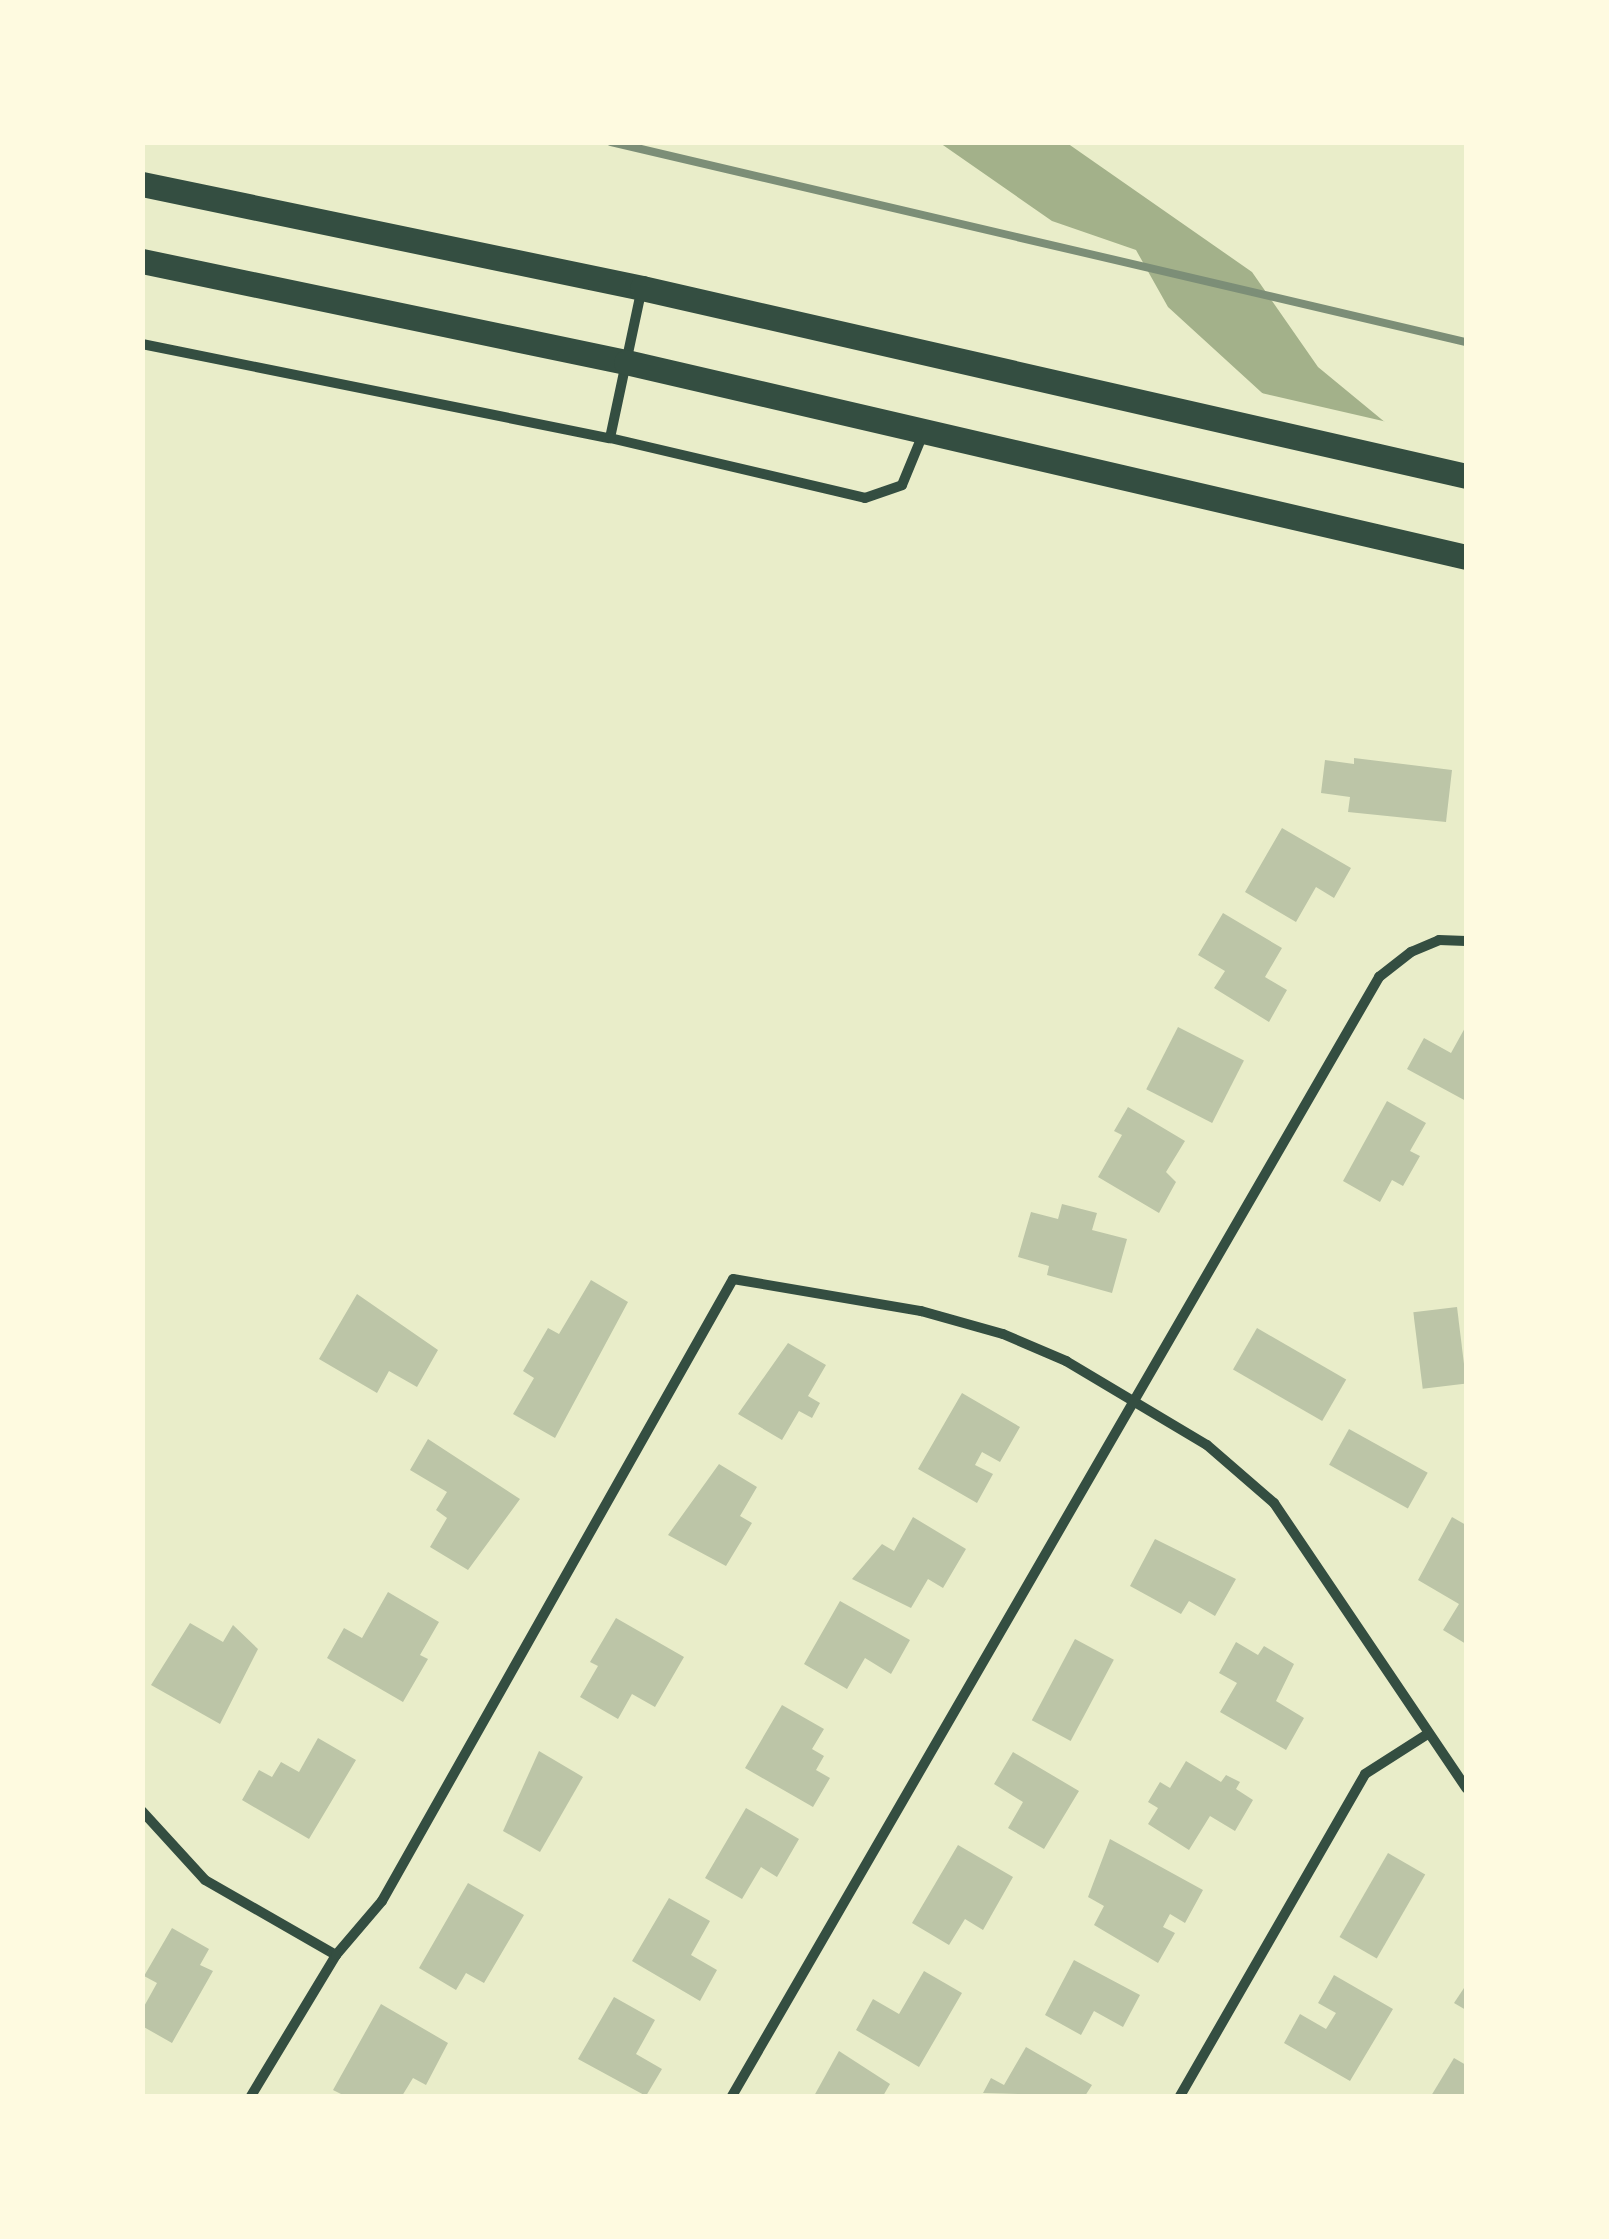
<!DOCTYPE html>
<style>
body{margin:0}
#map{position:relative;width:1609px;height:2239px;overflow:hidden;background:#e9edc9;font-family:Lato,sans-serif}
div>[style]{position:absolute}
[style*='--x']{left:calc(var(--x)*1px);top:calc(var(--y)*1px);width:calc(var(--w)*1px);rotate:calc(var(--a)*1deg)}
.water>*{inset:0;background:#a3b18a}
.pier>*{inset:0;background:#e9edc9}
.building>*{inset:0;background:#bcc5a7;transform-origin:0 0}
.minor>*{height:10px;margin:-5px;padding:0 5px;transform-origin:5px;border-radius:5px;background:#344e41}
.primary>*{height:25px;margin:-12.5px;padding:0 12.5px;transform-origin:12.5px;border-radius:12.5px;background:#344e41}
.rail>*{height:8px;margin:-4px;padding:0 4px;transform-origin:4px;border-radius:4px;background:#7c8e77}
span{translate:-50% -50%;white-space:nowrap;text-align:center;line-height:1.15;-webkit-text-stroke:9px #fefae0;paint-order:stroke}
.frame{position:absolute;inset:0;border:145px solid #fefae0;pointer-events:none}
</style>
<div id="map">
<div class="water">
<i style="clip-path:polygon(940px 143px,1067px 143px,1252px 272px,1318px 367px,1466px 489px,1466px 579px,1168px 307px,1136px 250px,1052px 221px)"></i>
</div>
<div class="pier">
<i style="clip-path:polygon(1253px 391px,1396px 424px,1466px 483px,1466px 584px)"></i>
</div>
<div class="building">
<i style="clip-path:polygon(1354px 758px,1452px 770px,1446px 822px,1348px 812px,1350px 797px,1321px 793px,1325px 760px,1354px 764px)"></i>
<i style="clip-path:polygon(1282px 828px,1351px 868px,1334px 898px,1316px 887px,1296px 922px,1245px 892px)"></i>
<i style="clip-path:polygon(1223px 913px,1282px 948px,1265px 977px,1287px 990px,1269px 1022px,1214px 988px,1225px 971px,1198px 955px)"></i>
<i style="clip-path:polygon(1466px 1026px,1466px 1101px,1407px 1069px,1424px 1038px,1451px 1053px)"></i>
<i style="left:1178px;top:1027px;width:74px;height:70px;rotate:27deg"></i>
<i style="clip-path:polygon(1387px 1101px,1426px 1123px,1410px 1151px,1420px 1156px,1403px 1186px,1392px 1180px,1380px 1202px,1343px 1181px)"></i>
<i style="clip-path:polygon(1128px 1107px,1185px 1141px,1166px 1172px,1176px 1182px,1159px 1213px,1098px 1177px,1122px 1135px,1114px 1131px)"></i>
<i style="clip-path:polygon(1062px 1204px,1097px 1213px,1092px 1230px,1127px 1239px,1112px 1293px,1047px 1275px,1049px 1266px,1018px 1257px,1031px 1212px,1058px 1219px)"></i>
<i style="clip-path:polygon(591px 1280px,628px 1302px,555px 1438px,513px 1414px,534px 1378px,523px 1371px,548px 1328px,559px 1334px)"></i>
<i style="clip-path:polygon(357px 1294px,438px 1350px,417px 1387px,389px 1371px,377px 1393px,319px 1359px)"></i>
<i style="left:1457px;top:1307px;width:77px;height:44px;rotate:83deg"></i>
<i style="left:1257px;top:1328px;width:103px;height:48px;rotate:30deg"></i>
<i style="clip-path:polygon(788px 1343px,826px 1365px,808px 1396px,820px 1403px,812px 1418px,799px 1411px,782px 1440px,738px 1414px)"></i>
<i style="clip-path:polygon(962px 1393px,1020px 1427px,1000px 1462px,982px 1452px,975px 1465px,993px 1474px,977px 1503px,918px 1469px)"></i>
<i style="left:1349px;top:1429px;width:90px;height:41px;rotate:29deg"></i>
<i style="clip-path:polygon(428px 1439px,520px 1499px,468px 1570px,430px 1547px,447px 1518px,436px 1510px,447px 1492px,410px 1470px)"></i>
<i style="clip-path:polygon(719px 1464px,757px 1487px,740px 1516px,752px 1523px,726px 1566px,668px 1535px)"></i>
<i style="clip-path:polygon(913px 1517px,966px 1549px,943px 1588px,928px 1579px,911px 1608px,852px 1579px,882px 1544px,894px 1551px)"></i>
<i style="clip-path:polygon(1452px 1517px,1466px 1525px,1466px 1644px,1443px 1630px,1459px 1604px,1418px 1580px)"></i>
<i style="clip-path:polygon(1155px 1539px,1236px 1579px,1215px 1616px,1189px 1601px,1181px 1614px,1130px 1586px)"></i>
<i style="clip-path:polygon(388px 1592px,439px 1622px,420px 1655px,428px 1659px,403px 1702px,327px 1658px,344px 1628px,362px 1638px)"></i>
<i style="clip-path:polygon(840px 1601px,910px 1640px,891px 1674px,865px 1658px,847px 1689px,804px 1664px)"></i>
<i style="clip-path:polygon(616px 1618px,684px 1657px,655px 1707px,632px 1694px,618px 1719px,580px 1697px,598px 1666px,590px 1662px)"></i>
<i style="clip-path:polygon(190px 1623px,223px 1642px,233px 1625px,258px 1649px,220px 1724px,151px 1685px)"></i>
<i style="left:1075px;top:1639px;width:44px;height:92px;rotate:28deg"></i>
<i style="clip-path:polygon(1236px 1642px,1258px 1655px,1264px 1646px,1294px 1664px,1276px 1701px,1304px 1718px,1286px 1750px,1220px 1712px,1237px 1683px,1219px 1673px)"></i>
<i style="clip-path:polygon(782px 1705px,824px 1729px,812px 1749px,824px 1756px,816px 1770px,830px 1778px,813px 1807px,745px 1768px)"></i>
<i style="clip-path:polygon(318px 1738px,356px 1760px,309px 1839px,242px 1800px,259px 1770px,272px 1777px,281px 1762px,299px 1772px)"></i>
<i style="clip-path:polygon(539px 1751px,583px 1777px,540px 1852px,503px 1831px)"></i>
<i style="clip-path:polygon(1013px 1752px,1079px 1791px,1044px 1849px,1008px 1828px,1023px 1802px,994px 1784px)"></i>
<i style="clip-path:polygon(1186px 1761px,1221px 1782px,1226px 1775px,1240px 1782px,1236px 1789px,1253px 1800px,1235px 1831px,1210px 1816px,1189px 1850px,1148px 1824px,1158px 1808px,1148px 1802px,1160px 1782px,1170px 1788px)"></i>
<i style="clip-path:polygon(746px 1808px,799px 1839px,777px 1877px,761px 1867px,742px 1899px,705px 1878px)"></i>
<i style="clip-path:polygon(1110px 1839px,1203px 1890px,1185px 1923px,1170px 1914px,1163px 1927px,1175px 1933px,1158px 1963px,1094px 1925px,1104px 1906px,1088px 1897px)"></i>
<i style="clip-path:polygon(958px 1845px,1013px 1877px,983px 1930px,965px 1919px,949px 1945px,912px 1923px)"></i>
<i style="left:1388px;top:1853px;width:43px;height:97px;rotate:30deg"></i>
<i style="clip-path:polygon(468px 1883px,524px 1915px,484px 1983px,466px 1973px,456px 1990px,419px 1968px)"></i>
<i style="clip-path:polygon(669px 1898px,710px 1921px,691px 1955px,717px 1970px,700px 2001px,632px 1961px)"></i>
<i style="clip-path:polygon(172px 1928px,209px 1949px,200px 1965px,213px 1971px,172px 2043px,142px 2026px,142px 2010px,157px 1983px,144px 1976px)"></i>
<i style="clip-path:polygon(1074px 1960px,1140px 1995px,1123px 2027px,1094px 2011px,1081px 2035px,1045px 2015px)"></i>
<i style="clip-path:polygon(924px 1971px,962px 1993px,919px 2067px,856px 2030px,873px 1999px,899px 2014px)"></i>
<i style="clip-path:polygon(1334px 1975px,1393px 2009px,1350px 2081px,1284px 2043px,1300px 2014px,1326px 2029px,1336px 2013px,1318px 2003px)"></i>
<i style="clip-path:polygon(1466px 1985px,1466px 2010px,1454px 2003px)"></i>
<i style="clip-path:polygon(614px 1997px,655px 2020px,636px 2054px,662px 2069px,646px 2096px,578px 2059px)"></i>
<i style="clip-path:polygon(381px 2004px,448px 2043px,426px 2085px,413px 2078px,402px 2096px,345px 2096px,333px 2090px)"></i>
<i style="clip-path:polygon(1026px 2047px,1092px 2085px,1085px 2096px,983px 2093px,991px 2078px,1004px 2085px)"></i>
<i style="clip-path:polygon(839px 2051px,890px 2084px,883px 2096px,814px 2096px)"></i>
<i style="clip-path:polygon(1454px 2058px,1466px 2065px,1466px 2096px,1431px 2096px)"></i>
</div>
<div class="minor">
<i style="--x:142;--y:344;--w:477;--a:11.4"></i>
<i style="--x:610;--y:438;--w:262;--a:13.2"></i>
<i style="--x:865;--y:498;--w:39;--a:-19"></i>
<i style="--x:902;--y:485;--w:55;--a:-67.6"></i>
<i style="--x:610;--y:438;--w:153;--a:-78"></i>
<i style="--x:142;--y:1811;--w:93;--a:47.6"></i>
<i style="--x:205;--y:1880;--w:151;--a:29.8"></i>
<i style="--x:251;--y:2096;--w:165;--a:-58.9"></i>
<i style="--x:336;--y:1955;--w:71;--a:-49.6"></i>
<i style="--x:382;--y:1901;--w:714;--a:-60.56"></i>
<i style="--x:733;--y:1279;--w:191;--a:9.7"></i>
<i style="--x:921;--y:1311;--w:85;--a:15.7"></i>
<i style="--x:1003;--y:1334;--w:69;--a:23.2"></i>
<i style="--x:1066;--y:1361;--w:164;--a:30.8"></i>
<i style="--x:1207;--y:1445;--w:89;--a:40.9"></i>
<i style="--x:1274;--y:1503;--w:344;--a:56"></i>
<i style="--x:732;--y:2096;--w:1293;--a:-59.96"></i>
<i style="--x:1379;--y:977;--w:41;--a:-38"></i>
<i style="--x:1411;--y:952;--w:30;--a:-23"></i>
<i style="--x:1439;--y:940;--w:27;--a:2"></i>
<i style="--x:1180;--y:2096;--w:371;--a:-60.1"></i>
<i style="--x:1365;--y:1774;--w:72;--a:-32.6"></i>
</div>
<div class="primary">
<i style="--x:142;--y:184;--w:511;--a:11.75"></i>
<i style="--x:642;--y:288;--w:845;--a:12.85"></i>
<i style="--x:142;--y:261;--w:494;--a:11.8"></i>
<i style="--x:626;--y:362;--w:862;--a:13.07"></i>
</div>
<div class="rail">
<i style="--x:611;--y:142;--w:878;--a:13.17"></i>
</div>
<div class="frame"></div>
</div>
